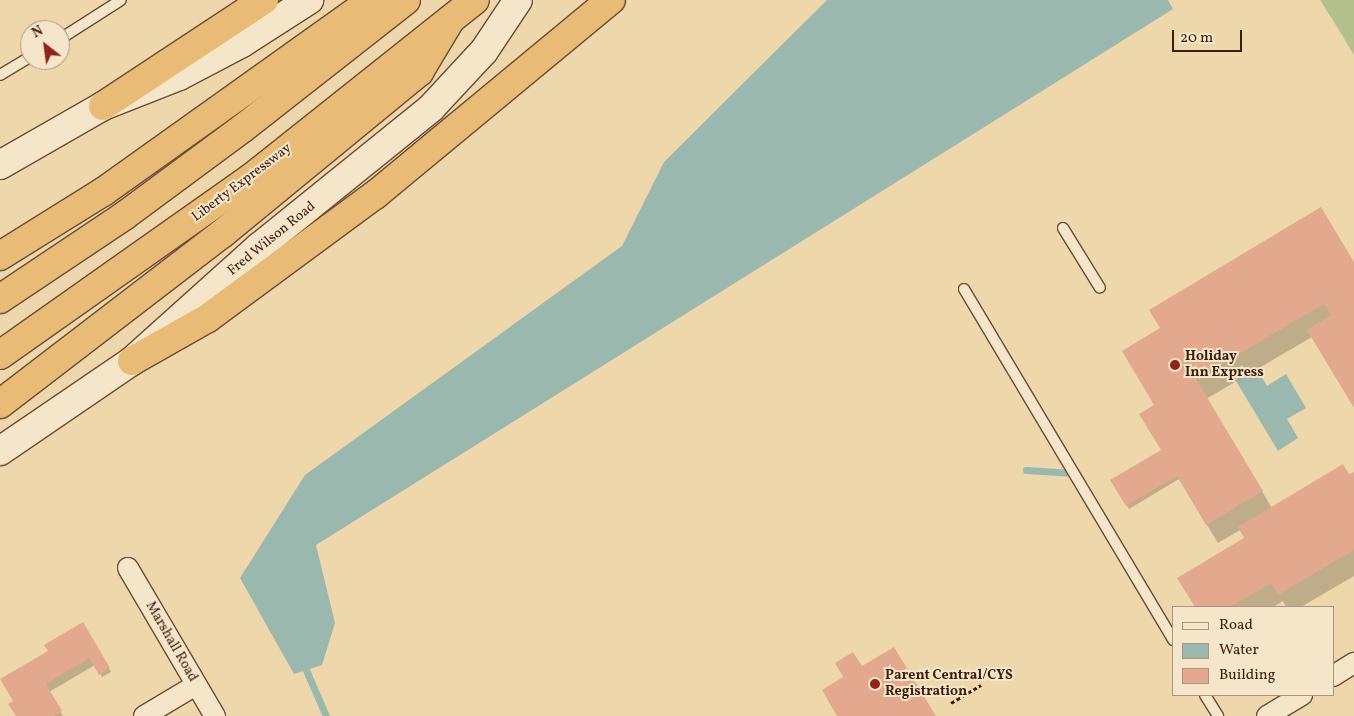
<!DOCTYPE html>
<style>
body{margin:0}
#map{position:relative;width:1354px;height:716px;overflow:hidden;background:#efd7ac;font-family:Vollkorn,serif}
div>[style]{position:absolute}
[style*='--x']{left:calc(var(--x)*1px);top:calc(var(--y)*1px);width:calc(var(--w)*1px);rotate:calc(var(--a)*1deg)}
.green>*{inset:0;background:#b4bf8e}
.water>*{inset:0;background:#9ab8ae}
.shadow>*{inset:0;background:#0003}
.stream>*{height:7px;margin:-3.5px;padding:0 3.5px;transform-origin:3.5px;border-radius:3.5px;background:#9ab8ae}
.building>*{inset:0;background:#e2a98e}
.path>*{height:3px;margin-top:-1.5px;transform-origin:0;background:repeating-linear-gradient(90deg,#3d1e0d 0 4px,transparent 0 6.5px)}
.roads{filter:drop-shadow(1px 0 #6a4c35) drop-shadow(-1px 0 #6a4c35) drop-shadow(0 1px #6a4c35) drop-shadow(0 -1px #6a4c35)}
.lane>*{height:10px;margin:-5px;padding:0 5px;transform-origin:5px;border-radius:5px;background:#f5e5c9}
.street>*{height:20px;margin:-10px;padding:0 10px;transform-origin:10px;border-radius:10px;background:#f5e5c9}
.secondary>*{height:28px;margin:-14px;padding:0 14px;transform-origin:14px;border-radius:14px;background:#f5e5c9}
.highway>*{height:28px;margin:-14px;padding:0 14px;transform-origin:14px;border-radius:14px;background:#e8bc76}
.dots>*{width:14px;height:14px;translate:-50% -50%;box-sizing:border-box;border:2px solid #f5e5c9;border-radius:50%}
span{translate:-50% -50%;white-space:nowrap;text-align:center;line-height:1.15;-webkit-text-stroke:4px #f5e5c9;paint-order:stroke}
.street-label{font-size:14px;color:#3d1e0d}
.poi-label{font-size:14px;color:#3d1e0d;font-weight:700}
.left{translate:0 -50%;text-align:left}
.legend{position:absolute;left:1172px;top:606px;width:162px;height:90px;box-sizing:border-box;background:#f5e5c9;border:1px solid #ab957e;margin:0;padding:6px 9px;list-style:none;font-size:15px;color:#3d1e0d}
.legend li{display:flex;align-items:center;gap:10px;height:25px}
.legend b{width:25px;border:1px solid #ab957e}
.north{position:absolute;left:20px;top:20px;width:50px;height:50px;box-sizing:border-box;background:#f5e5c9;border:1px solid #ab957e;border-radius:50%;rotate:330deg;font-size:14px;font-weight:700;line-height:20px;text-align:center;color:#3d1e0d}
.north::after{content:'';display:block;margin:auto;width:18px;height:22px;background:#8f2418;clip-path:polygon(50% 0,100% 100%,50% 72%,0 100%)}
.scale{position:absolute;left:1172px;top:30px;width:70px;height:22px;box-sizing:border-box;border:2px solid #3d1e0d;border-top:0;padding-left:6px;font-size:15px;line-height:18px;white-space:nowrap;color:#3d1e0d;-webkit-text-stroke:4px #f5e5c9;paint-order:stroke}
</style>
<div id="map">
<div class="green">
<i style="clip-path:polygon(1320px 0,1354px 0,1354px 55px,1334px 22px)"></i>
</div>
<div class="water">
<i style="clip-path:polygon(827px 0,1168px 0,1173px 9px,316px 545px,335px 623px,322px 665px,294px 674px,240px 578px,305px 475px,622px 246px,664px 162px)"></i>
<i style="clip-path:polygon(1257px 369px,1267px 386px,1286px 374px,1306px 408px,1287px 419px,1298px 438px,1278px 451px,1236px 381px)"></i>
</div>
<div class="shadow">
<i style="clip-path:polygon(1354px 265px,1354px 406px,1312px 337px,1206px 399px,1272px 508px,1354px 473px,1354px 576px,1301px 607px,1286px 607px,1283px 601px,1273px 607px,1196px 607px,1179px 578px,1245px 538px,1240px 530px,1218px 543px,1179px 479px,1129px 509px,1112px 481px,1162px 451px,1141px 415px)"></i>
<i style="clip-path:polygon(82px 624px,111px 672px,102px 677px,95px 665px,49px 692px,63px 716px,17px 716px,15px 703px,49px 652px)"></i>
</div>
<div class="stream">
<i style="--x:1026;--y:470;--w:48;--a:3.6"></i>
<i style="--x:306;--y:670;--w:50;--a:66.5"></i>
</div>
<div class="building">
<i style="clip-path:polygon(1321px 207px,1354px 262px,1354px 408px,1307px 330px,1331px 315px,1324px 304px,1196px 379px,1263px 491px,1206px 525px,1177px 476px,1126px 506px,1110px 480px,1161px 450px,1139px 414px,1154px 405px,1122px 351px,1160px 328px,1149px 310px)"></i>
<i style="clip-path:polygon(1343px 464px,1349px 474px,1354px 472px,1354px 550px,1278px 595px,1271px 583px,1230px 607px,1195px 607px,1177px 578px,1244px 538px,1238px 527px)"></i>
<i style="clip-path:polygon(83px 622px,110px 668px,99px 675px,89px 658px,46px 684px,62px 711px,54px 716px,16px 716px,8px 704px,13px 701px,0 679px,48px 651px,44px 645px)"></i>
<i style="clip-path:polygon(894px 647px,936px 716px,837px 716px,822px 690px,843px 677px,835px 663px,853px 652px,862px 666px)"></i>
</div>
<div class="path">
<i style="--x:951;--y:703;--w:35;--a:-31"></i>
</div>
<div class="roads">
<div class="lane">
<i style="--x:60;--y:39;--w:72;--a:-32.6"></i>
<i style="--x:0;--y:75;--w:35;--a:-31"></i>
<i style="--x:1063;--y:228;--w:70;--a:58.3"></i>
<i style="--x:964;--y:289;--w:409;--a:59.2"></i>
<i style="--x:1205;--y:695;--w:25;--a:58"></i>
</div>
<div class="street">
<i style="--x:128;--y:568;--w:172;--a:59.6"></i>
<i style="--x:1333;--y:676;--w:25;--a:-32"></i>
<i style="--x:144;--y:716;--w:61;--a:-30.8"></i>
<i style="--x:1267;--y:716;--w:41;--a:-31"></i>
</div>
<div class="secondary">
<i style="--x:0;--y:165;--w:119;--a:-29.8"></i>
<i style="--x:103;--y:106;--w:82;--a:-21.5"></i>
<i style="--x:179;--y:76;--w:71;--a:-27.6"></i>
<i style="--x:242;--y:43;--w:80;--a:-32.7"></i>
<i style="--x:0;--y:451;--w:160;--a:-34.3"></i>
<i style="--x:132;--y:361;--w:171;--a:-41.9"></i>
<i style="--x:259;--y:247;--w:221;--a:-38.9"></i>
<i style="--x:431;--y:108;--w:78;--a:-47.1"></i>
<i style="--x:484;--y:51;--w:61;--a:-56.3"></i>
</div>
<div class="highway">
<i style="--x:103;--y:106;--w:193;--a:-33.4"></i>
<i style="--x:0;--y:256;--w:121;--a:-31.9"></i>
<i style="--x:103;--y:192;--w:330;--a:-35.5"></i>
<i style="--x:0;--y:299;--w:149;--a:-33.8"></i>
<i style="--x:124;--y:216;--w:148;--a:-36.5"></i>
<i style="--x:243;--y:128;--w:207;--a:-38.1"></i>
<i style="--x:0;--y:355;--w:307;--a:-35.2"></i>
<i style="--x:251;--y:178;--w:286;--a:-38.5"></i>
<i style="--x:132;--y:361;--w:87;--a:-29.5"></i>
<i style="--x:208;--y:318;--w:207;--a:-36.4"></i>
<i style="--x:375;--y:195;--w:306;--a:-39.6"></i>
<i style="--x:0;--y:404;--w:281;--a:-37.5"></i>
<i style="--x:223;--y:233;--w:254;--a:-39.4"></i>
<i style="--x:419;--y:72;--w:58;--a:-59"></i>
</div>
</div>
<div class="dots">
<i style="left:1175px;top:365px;background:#8f2418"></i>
<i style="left:875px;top:684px;background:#8f2418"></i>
</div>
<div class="street-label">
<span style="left:242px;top:183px;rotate:-37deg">Liberty Expressway</span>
<span style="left:272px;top:239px;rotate:-39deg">Fred Wilson Road</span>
<span style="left:171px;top:642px;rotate:60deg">Marshall Road</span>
</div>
<div class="poi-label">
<span class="left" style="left:1185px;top:365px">Holiday<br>Inn Express</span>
<span class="left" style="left:885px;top:684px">Parent Central/CYS<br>Registration</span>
</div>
<ul class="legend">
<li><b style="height:6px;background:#f5e5c9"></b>Road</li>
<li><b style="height:14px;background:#9ab8ae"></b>Water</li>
<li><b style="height:14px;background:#e2a98e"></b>Building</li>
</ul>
<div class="north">N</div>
<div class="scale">20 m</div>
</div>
